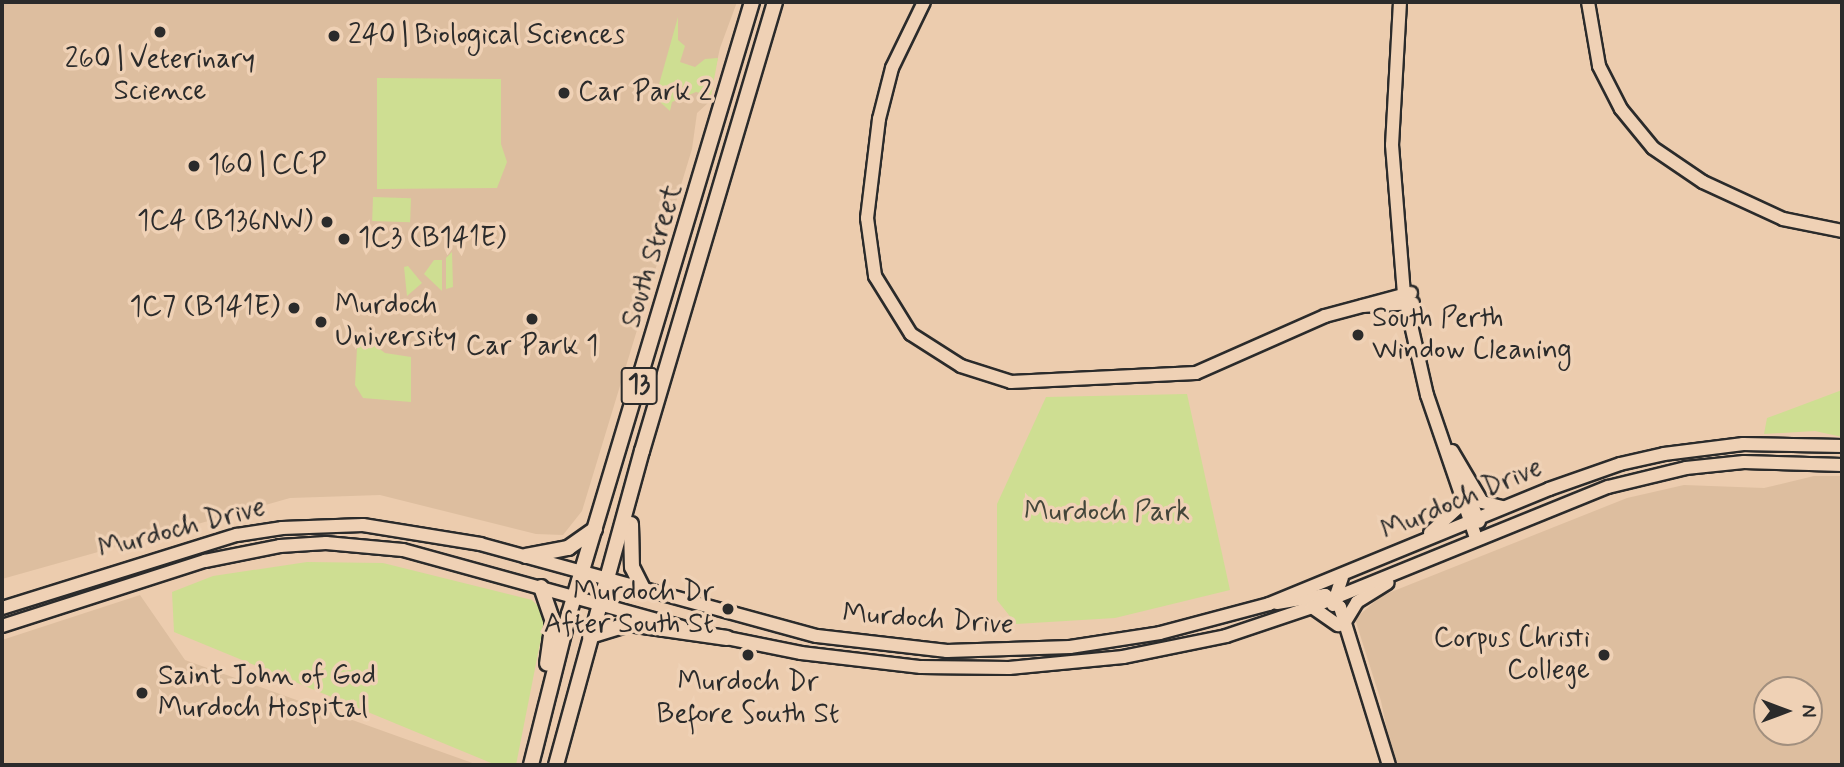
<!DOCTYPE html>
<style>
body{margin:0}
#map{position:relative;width:1844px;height:767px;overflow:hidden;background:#ecccae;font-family:Mynerve,sans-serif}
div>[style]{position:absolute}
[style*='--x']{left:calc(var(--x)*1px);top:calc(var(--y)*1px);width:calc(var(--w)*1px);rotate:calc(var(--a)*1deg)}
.built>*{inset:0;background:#ddbe9f}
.green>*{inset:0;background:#cede92;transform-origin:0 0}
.roads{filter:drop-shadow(2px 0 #2b2b2b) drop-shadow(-2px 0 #2b2b2b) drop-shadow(0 2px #2b2b2b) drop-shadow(0 -2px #2b2b2b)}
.secondary>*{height:12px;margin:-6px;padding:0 6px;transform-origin:6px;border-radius:6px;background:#efd1b5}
.primary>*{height:12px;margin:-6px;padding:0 6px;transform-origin:6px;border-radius:6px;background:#efd1b5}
.highway>*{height:14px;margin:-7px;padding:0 7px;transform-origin:7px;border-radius:7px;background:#efd1b5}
.dots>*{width:19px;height:19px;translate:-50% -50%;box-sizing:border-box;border:4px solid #efd1b5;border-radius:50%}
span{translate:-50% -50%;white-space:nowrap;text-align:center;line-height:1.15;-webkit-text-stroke:7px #efd1b5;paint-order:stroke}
.shield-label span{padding:2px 5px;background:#efd1b5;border:2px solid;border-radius:5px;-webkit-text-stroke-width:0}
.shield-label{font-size:26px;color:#2b2b2b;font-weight:700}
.poi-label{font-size:28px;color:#2b2b2b}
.left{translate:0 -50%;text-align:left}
.right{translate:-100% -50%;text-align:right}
.street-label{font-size:28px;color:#2b2b2b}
.park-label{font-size:28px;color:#43463a}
.frame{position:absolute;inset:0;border:4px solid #2b2b2b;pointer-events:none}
.north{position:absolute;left:1753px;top:676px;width:70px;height:70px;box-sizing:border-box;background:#efd1b5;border:2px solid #a18f7e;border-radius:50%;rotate:90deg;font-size:19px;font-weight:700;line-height:28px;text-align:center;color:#2b2b2b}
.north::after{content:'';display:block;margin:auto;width:24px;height:32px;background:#2b2b2b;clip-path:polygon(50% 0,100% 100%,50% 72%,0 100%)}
</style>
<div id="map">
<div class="built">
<i style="clip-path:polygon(2px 2px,737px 2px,720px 48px,708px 103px,697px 113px,692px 149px,582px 511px,563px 535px,536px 534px,380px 495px,290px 498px,2px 579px)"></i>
<i style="clip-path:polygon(evenodd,1814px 476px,1842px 476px,1842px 765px,1394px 765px,1381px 701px,1355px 619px,1381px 596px,1627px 498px,1684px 485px,1764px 488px,1814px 476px,1767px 690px,1809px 690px,1809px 732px,1767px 732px,1767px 690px)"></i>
<i style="clip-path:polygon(140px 595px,185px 660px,478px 765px,2px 765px,2px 640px)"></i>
</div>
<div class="green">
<i style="clip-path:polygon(678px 17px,678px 40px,685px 46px,680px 62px,695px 67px,705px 59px,718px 58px,711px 96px,696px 92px,672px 102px,670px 111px,661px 103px,658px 88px)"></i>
<i style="clip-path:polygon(377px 78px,501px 79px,501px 144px,507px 162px,497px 188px,377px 189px)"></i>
<i style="left:373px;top:197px;width:38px;height:24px;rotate:2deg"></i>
<i style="clip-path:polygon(452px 252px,453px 287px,446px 289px,446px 258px)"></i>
<i style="clip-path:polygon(434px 260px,442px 260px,442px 291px,424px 274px)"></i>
<i style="clip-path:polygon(408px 266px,422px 283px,407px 296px,404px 267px)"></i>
<i style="clip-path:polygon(369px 341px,385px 353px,411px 357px,411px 402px,363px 398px,355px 385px,357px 348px)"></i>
<i style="clip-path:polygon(1842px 390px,1842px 437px,1815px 431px,1764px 434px,1767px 418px)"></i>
<i style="clip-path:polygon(1187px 394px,1230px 590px,1115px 618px,1016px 624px,997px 600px,997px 504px,1046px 397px)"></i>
<i style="clip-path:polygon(307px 562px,383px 563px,532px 600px,542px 610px,544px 623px,516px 765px,496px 765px,174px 632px,172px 592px,213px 576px)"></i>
</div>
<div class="roads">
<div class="secondary">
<i style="--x:924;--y:2;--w:73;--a:115.9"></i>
<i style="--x:892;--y:68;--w:53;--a:104.3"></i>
<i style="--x:879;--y:119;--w:100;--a:96.9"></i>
<i style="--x:867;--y:218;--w:59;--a:82.1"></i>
<i style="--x:875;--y:276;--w:68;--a:58.2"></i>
<i style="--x:911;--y:334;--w:59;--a:32.6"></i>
<i style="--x:961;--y:366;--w:52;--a:17.7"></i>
<i style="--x:1011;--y:382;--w:185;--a:-2.8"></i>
<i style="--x:1196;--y:373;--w:141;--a:-23.8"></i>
<i style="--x:1325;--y:316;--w:89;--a:-15"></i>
<i style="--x:1400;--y:2;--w:143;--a:93.2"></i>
<i style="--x:1392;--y:145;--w:149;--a:85.4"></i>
<i style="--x:1404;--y:294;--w:104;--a:77.2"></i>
<i style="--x:1427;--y:395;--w:151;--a:71.1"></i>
<i style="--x:1588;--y:2;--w:65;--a:80.2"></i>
<i style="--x:1599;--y:66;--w:48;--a:62.9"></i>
<i style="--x:1621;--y:109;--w:50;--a:50.6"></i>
<i style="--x:1653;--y:148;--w:60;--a:34.2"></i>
<i style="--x:1703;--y:182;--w:88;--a:24.8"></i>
<i style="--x:1783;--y:219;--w:60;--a:11.5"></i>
<i style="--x:1363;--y:306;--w:50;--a:-3.4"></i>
<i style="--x:1462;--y:481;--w:44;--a:67.5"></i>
<i style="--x:1277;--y:603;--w:49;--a:-9.5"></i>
<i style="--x:1325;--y:595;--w:19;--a:39"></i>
<i style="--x:1340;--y:607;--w:165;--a:72.8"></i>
<i style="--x:1333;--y:605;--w:29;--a:-72"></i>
</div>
<div class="primary">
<i style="--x:1452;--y:451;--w:59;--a:59.5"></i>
<i style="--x:1482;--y:502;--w:21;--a:14"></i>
<i style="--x:1430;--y:533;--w:43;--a:-42.2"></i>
<i style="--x:1312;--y:607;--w:32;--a:35"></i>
<i style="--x:2;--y:608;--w:246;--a:-17.3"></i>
<i style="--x:237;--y:535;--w:46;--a:-8.8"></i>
<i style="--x:282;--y:528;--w:81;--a:-2.1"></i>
<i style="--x:363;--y:525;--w:119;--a:9.2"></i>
<i style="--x:480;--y:544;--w:349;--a:15.3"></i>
<i style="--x:817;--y:636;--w:131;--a:6.6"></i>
<i style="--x:947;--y:651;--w:123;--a:-1.9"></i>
<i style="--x:1070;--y:647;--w:91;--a:-8.8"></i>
<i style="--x:1160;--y:633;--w:113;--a:-14.9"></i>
<i style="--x:1269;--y:604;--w:303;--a:-22.3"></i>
<i style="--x:1549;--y:489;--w:75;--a:-19.4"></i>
<i style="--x:1620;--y:464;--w:45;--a:-12.8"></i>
<i style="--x:1664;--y:454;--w:80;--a:-7.2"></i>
<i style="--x:1743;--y:444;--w:99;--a:1.2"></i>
<i style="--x:1345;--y:622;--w:23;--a:-59"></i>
<i style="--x:1357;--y:602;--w:36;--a:-32"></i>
<i style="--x:2;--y:626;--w:213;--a:-17.8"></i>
<i style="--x:205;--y:561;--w:76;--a:-11.3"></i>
<i style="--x:280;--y:546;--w:46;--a:-3.7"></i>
<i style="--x:326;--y:543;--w:77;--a:5.2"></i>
<i style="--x:403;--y:550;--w:289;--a:15.4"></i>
<i style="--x:717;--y:636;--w:86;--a:11.4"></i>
<i style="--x:801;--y:653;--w:121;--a:6.7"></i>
<i style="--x:921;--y:667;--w:88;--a:0.7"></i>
<i style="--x:1009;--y:668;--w:115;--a:-5.5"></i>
<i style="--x:1123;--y:657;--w:105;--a:-11.5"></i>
<i style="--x:1226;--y:636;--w:91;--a:-18.6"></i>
<i style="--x:1312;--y:607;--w:319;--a:-22.1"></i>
<i style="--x:1608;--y:487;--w:80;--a:-13.7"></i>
<i style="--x:1686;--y:468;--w:58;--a:-5.9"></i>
<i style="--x:1744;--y:462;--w:98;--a:1.8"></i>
</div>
<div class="highway">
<i style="--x:631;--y:524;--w:43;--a:88.7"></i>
<i style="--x:632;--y:567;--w:27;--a:63"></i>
<i style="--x:526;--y:556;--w:43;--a:-10.8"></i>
<i style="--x:568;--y:548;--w:33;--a:-35"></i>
<i style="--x:541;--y:587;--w:36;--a:71"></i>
<i style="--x:553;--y:621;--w:43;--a:97.9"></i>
<i style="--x:590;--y:636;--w:41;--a:-17.1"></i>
<i style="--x:629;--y:624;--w:99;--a:8.1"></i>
<i style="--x:531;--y:765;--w:156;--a:-75.9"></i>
<i style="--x:569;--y:614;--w:639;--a:-73.35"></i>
<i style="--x:556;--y:765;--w:326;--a:-74.7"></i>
<i style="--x:642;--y:451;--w:468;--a:-73.5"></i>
</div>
</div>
<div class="dots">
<i style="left:160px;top:32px;background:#2b2b2b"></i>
<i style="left:334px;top:36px;background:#2b2b2b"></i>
<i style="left:564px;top:93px;background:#2b2b2b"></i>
<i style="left:194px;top:166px;background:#2b2b2b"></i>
<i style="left:327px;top:222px;background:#2b2b2b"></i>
<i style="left:344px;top:239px;background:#2b2b2b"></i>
<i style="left:294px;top:308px;background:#2b2b2b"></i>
<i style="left:532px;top:319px;background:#2b2b2b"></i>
<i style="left:321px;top:322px;background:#2b2b2b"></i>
<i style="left:1358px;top:335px;background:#2b2b2b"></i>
<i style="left:728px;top:609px;background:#2b2b2b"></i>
<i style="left:748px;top:655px;background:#2b2b2b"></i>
<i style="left:1604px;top:655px;background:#2b2b2b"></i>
<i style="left:142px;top:693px;background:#2b2b2b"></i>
</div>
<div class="shield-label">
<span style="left:639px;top:386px">13</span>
</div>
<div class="poi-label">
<span class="left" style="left:348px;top:36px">240 | Biological Sciences</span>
<span style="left:160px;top:76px">260 | Veterinary<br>Science</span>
<span class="left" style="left:578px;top:93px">Car Park 2</span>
<span class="left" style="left:208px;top:166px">160 | CCP</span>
<span class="right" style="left:313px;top:222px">1C4 (B136NW)</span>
<span class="left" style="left:358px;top:239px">1C3 (B141E)</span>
<span class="left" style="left:335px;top:322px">Murdoch<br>University</span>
<span class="right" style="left:280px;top:308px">1C7 (B141E)</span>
<span class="left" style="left:1372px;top:335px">South Perth<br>Window Cleaning</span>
<span style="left:532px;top:347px">Car Park 1</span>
<span class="right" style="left:714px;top:609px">Murdoch Dr<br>After South St</span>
<span class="right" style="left:1590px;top:655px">Corpus Christi<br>College</span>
<span class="left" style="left:158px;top:693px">Saint John of God<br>Murdoch Hospital</span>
<span style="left:748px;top:699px">Murdoch Dr<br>Before South St</span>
</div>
<div class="street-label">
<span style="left:653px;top:256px;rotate:-73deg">South Street</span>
<span style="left:1462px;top:500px;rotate:-23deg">Murdoch Drive</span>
<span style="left:182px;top:529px;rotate:-15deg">Murdoch Drive</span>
<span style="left:928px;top:620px;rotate:4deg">Murdoch Drive</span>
</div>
<div class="park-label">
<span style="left:1107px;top:513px">Murdoch Park</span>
</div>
<div class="frame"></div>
<div class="north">N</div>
</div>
